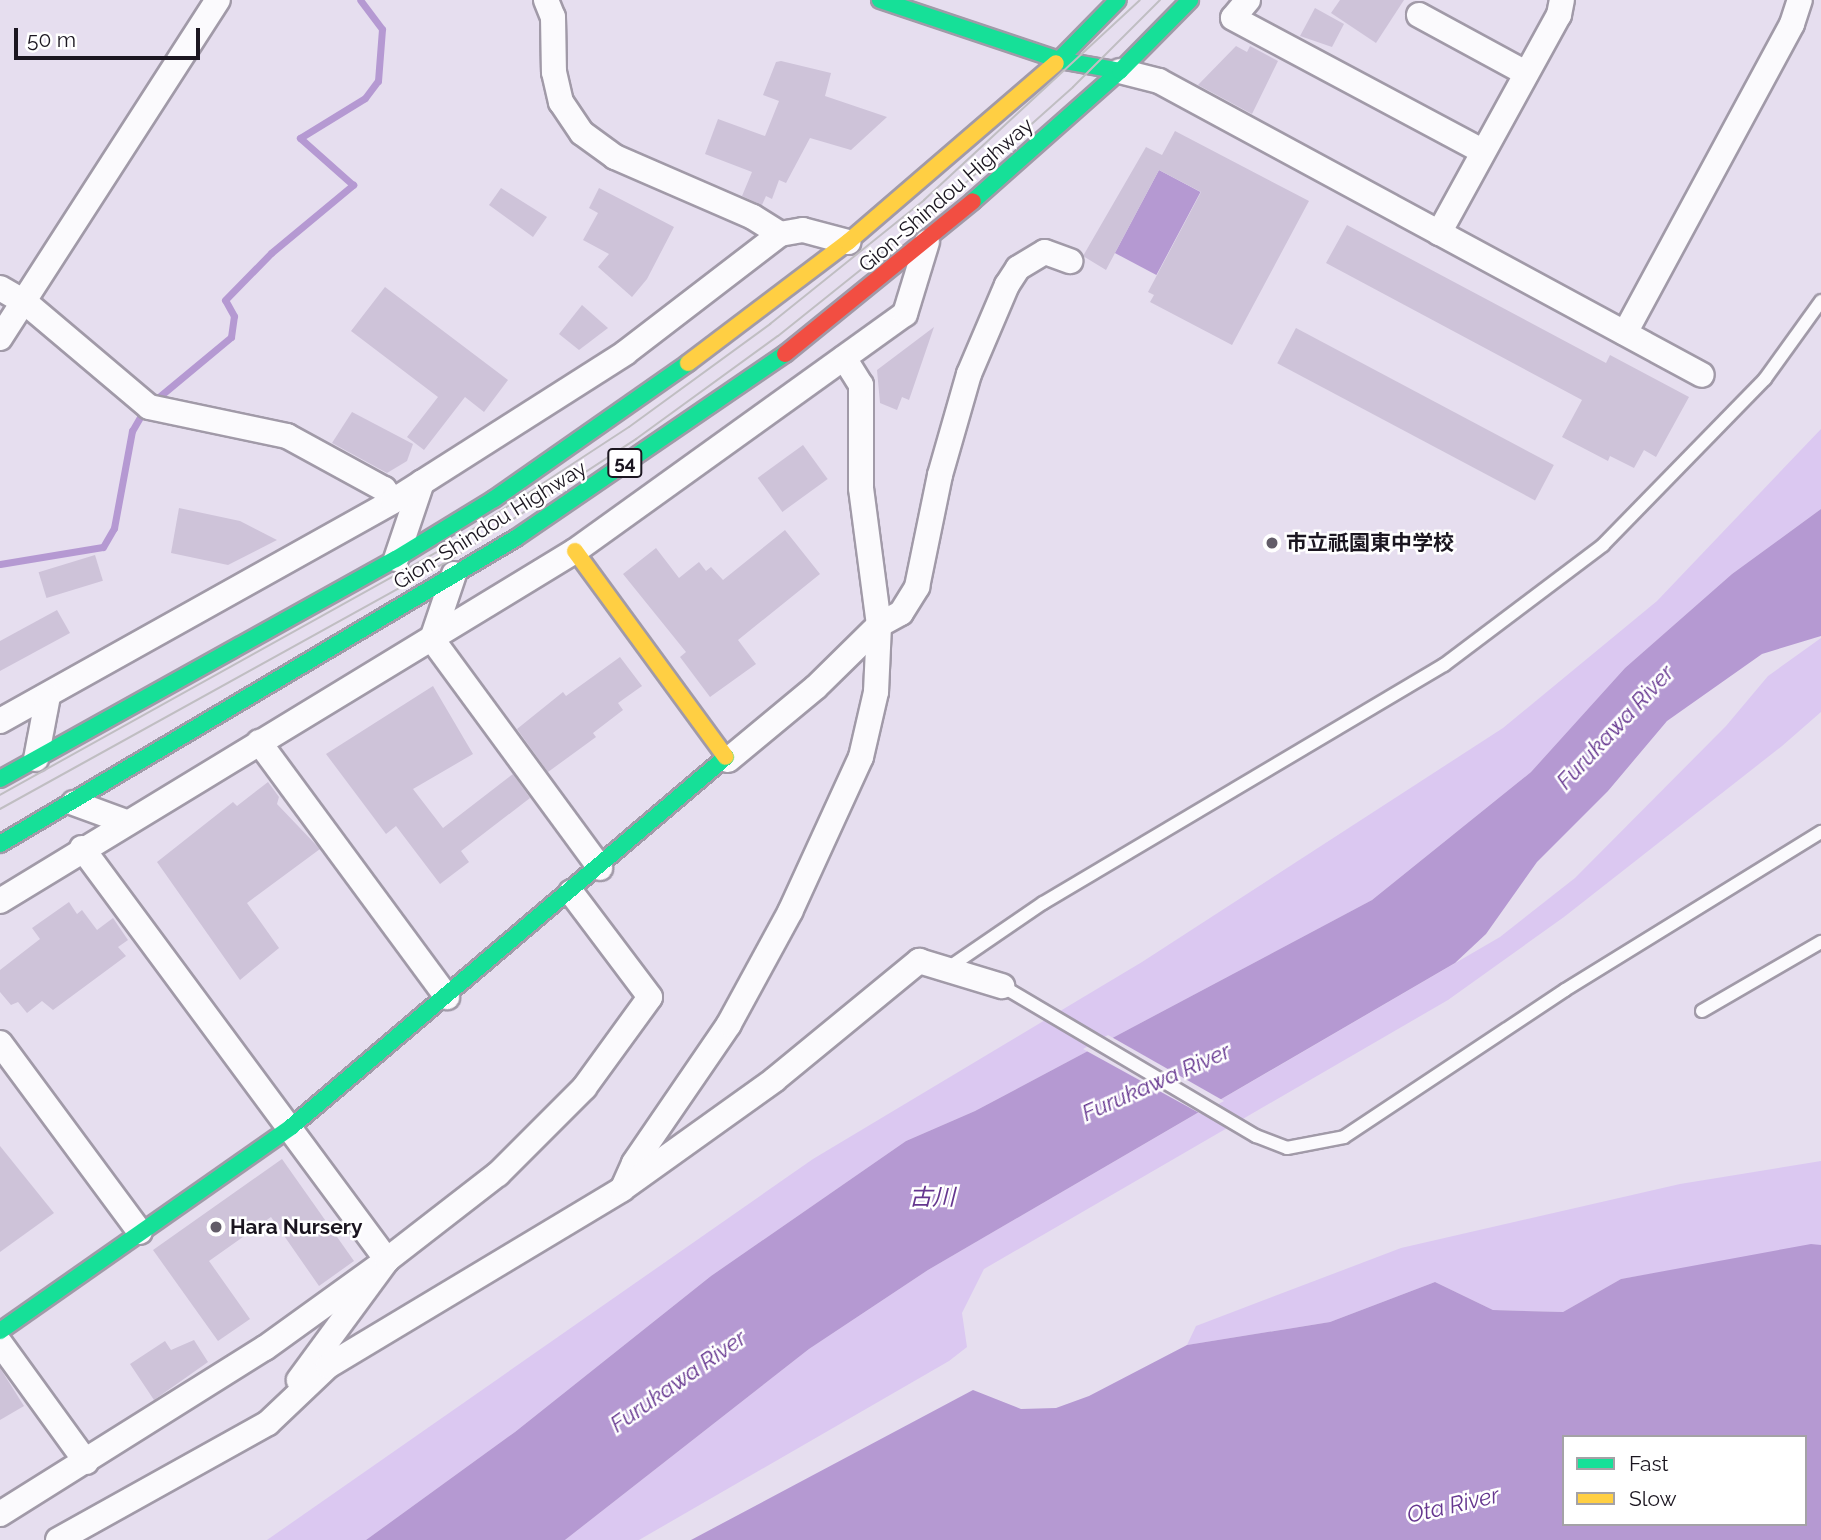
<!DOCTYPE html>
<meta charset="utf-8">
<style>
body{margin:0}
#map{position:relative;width:1821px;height:1540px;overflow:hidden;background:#e6deef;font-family:Raleway,"Noto Sans JP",sans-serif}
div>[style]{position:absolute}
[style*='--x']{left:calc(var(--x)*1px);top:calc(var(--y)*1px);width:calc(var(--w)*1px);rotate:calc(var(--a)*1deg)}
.green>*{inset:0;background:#dbc8f1}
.water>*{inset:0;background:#b599d2;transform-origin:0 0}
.pier>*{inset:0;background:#e6deef}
.stream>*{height:7px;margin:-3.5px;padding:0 3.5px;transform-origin:3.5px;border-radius:3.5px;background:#b599d2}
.building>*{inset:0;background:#cec3d9;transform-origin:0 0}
.roads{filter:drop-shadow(2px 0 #a19aa8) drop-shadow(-2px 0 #a19aa8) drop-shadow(0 2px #a19aa8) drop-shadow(0 -2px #a19aa8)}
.lane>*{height:12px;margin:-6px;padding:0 6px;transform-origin:6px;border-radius:6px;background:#fbfafd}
.street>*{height:24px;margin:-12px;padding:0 12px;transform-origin:12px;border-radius:12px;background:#fbfafd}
.fast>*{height:16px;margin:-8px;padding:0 8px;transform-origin:8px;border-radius:8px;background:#16e098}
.slow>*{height:16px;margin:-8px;padding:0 8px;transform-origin:8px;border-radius:8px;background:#ffcf43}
.jam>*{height:16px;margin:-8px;padding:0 8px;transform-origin:8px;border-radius:8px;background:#f24e42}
.tram>*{height:2px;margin:-1px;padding:0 1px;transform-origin:1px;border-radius:1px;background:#c0bec2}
.dots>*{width:19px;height:19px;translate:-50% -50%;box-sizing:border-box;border:4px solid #fff;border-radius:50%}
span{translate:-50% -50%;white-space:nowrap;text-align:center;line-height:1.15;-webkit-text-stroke:5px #fff;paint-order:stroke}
.shield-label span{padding:2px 5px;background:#fff;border:2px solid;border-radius:5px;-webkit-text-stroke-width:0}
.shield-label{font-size:19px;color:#1b1620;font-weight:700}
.street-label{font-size:21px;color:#1b1620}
.poi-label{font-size:21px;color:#1b1620;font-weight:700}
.left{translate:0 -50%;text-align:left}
.water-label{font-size:23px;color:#65368f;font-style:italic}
.legend{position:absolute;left:1562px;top:1435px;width:245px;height:91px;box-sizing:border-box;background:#fff;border:2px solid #a4a2a6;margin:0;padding:9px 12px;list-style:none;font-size:21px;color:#1b1620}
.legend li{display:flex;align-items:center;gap:14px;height:35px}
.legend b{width:35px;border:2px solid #a4a2a6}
.scale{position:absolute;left:14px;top:28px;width:186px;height:32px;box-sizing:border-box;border:4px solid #1b1620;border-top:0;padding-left:9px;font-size:21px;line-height:24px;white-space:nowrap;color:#1b1620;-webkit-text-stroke:5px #fff;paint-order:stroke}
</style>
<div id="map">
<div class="green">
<i style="clip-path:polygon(1821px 429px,1821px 509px,1732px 574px,1625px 668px,1531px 772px,1372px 900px,975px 1111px,906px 1141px,711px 1276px,515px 1432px,366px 1540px,267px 1540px,813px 1159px,1142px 962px,1503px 728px,1657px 601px)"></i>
<i style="clip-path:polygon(1821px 638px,1821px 712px,1782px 746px,1564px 917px,1448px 1000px,984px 1269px,962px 1313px,967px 1347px,949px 1361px,639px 1540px,565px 1540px,809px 1349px,928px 1270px,1500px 937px,1575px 878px,1726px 726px,1768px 676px)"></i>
<i style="clip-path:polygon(1821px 1161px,1821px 1245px,1621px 1279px,1563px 1312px,1493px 1310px,1435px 1282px,1330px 1322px,1187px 1345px,1196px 1326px,1401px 1248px,1680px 1184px)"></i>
</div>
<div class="water">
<i style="left:1159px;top:170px;width:47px;height:94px;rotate:28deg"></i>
<i style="clip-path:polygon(1821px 509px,1821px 636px,1762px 654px,1667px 721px,1608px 791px,1537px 862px,1486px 934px,1455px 963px,928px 1270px,809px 1349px,565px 1540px,366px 1540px,515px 1432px,711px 1276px,906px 1141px,975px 1111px,1372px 900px,1531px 772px,1625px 668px,1732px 574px)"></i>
<i style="clip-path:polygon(evenodd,1811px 1244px,1821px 1245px,1821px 1540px,691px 1540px,973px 1390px,1021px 1409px,1056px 1408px,1089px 1396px,1187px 1345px,1330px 1322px,1435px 1282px,1493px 1310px,1563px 1312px,1621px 1279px,1811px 1244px,1564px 1437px,1805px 1437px,1805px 1524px,1564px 1524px,1564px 1437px)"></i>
</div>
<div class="pier">
<i style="clip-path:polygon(1108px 1035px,1224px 1101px,1201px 1114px,1083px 1049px)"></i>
</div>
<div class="stream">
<i style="--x:154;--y:401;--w:100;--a:-39.7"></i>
<i style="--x:231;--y:337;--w:21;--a:-82"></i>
<i style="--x:234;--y:316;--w:18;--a:-119"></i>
<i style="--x:225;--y:300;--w:66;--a:-45.6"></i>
<i style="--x:271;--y:253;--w:107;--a:-39.7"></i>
<i style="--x:353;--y:185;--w:71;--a:-138.4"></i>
<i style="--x:300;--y:138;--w:76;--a:-31.6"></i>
<i style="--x:365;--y:98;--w:21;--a:-53"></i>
<i style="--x:378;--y:81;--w:52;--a:-85.6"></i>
<i style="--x:382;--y:29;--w:36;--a:-127"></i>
<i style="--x:0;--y:564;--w:104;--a:-9.4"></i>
<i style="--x:103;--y:547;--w:22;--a:-60"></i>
<i style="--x:114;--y:528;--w:99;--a:-79.5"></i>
<i style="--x:132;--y:431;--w:24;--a:-60"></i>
</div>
<div class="building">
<i style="clip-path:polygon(1340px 0,1404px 0,1376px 43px,1331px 13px)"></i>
<i style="clip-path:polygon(1315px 8px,1344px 24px,1332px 47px,1300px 36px)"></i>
<i style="clip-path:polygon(1236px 46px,1247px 52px,1250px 46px,1278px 61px,1252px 114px,1198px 85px)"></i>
<i style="clip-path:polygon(781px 61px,831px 73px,825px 96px,887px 117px,851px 150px,810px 138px,786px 183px,779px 180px,772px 199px,766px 196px,762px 205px,742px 196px,752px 172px,705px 154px,718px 119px,765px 136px,779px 101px,763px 95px,776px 62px)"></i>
<i style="clip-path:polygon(1175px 131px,1309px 201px,1232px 345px,1150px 302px,1154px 295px,1148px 292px,1201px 192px,1159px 170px,1106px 270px,1083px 256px,1146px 147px,1162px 155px)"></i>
<i style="clip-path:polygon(501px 188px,547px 217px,533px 237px,489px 205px)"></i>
<i style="clip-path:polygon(599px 188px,674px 227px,647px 279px,632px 297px,598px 267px,609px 254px,583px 240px,598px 213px,589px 208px)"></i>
<i style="clip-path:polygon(1347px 225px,1606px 363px,1610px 355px,1689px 397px,1656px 457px,1644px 450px,1634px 468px,1610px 456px,1608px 461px,1562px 437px,1582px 400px,1326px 263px)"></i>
<i style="clip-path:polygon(385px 287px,508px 380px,484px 412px,465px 397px,424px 450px,407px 437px,438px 397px,351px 331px)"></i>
<i style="clip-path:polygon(582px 305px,608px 328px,579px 350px,559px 334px)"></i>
<i style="clip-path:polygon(934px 327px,909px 400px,902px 397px,897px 410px,880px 403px,877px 370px)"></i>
<i style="left:1296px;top:328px;width:292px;height:40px;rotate:28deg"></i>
<i style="clip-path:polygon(352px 412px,413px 444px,407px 461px,387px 473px,332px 443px)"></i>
<i style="left:803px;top:445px;width:42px;height:56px;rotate:54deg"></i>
<i style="clip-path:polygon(179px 508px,240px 521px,277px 540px,228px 565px,171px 553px)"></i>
<i style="clip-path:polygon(785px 530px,820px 574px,738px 640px,756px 664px,710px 697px,680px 657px,686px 652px,623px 574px,656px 548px,679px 578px,699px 562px,706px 571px,711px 567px,723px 580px)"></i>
<i style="left:95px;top:555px;width:27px;height:59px;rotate:73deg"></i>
<i style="clip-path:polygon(57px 610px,70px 633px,0 671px,0 641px)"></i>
<i style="clip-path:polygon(620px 657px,642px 686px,618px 703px,623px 710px,593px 733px,596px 737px,548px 772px,517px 729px,563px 692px,566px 696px)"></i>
<i style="clip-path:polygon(433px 686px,473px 754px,413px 789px,443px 828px,513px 774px,530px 798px,461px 851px,469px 862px,440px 884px,396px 826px,386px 834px,326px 754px)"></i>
<i style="clip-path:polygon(268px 782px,279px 797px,277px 804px,320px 849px,247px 903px,279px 948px,240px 980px,157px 862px,233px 802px,237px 806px)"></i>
<i style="clip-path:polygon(69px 902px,77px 914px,82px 910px,97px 930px,113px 918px,128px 940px,118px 947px,126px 956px,53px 1010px,42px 1001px,27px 1013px,18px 1002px,11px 1005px,0 992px,0 970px,40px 939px,32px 928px)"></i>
<i style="clip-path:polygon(0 1146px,54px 1213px,0 1252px)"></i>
<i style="clip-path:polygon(282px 1159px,354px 1261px,319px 1286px,271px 1217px,209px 1261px,250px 1319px,218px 1341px,153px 1250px)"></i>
<i style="clip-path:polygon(194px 1340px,208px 1362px,154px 1400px,130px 1364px,165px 1341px,171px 1350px)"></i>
<i style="clip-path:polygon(0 1368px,24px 1406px,0 1420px)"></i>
</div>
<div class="roads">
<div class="lane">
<i style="--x:948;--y:968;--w:115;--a:-34.4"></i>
<i style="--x:1043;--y:903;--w:466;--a:-30.7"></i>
<i style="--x:1444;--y:665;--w:199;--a:-37"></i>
<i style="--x:1603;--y:545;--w:232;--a:-45.7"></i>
<i style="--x:1765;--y:379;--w:96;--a:-54.3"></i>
<i style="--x:1002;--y:986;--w:295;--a:30.6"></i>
<i style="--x:1256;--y:1136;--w:33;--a:21"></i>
<i style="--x:1287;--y:1148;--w:58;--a:-10.9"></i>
<i style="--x:1344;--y:1137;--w:265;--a:-33.6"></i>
<i style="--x:1565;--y:990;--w:301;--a:-31.7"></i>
<i style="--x:1702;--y:1011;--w:138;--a:-30.1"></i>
</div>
<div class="street">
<i style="--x:546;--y:0;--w:18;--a:68"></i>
<i style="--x:553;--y:17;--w:55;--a:89"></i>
<i style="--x:554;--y:72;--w:31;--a:77"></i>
<i style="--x:561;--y:102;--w:37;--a:56"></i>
<i style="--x:582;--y:133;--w:41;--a:36"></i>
<i style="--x:615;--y:157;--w:150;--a:23.5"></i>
<i style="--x:753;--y:217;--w:32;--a:32"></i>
<i style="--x:1248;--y:0;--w:23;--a:130"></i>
<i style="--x:1233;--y:18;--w:282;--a:28.1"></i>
<i style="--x:1419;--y:15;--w:122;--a:28.5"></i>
<i style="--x:1120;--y:71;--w:40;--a:14.4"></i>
<i style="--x:1159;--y:81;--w:617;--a:28.43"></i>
<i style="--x:1439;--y:233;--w:249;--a:-61.2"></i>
<i style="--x:1559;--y:15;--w:15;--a:-79"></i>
<i style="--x:0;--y:288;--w:30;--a:30"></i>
<i style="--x:26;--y:303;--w:161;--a:40.2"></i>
<i style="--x:149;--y:407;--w:141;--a:11.9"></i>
<i style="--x:287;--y:436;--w:111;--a:28.7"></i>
<i style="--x:384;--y:489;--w:15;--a:53"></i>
<i style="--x:1625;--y:333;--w:351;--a:-61.6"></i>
<i style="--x:1792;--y:24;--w:25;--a:-72"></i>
<i style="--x:0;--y:338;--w:402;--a:-57.2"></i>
<i style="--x:396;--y:559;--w:81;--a:-71.3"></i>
<i style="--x:454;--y:574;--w:69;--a:108.7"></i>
<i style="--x:432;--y:639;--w:284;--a:53.7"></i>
<i style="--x:0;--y:721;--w:450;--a:-29.2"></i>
<i style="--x:393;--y:501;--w:275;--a:-32.5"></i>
<i style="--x:625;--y:353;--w:195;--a:-37.5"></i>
<i style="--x:780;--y:234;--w:23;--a:-10"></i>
<i style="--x:803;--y:230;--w:47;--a:14.9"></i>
<i style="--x:259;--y:742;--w:317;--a:53.6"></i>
<i style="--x:36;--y:759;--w:64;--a:-79.2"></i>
<i style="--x:728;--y:760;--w:114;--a:-39.7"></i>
<i style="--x:816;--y:687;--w:88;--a:-44.5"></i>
<i style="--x:879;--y:625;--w:138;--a:-97.5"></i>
<i style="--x:861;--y:488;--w:103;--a:-90"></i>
<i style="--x:861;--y:385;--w:32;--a:-122"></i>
<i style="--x:74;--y:803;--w:55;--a:20.1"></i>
<i style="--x:82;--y:848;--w:513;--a:53.49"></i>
<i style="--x:387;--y:1260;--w:149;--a:126.3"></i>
<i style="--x:0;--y:901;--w:673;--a:-31.33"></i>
<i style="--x:575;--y:551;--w:406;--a:-35.7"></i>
<i style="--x:905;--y:314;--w:75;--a:-73"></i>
<i style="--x:0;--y:1043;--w:235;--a:53.5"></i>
<i style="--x:623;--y:1188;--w:27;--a:-66"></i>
<i style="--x:634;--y:1163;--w:168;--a:-55.6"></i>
<i style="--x:729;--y:1024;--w:128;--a:-61.4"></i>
<i style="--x:790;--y:912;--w:170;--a:-65.4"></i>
<i style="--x:861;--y:757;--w:67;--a:-77"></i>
<i style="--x:876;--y:692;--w:67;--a:-87.4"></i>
<i style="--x:879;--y:625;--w:25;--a:-29"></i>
<i style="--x:901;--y:613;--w:31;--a:-58"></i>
<i style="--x:917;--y:587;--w:114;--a:-78.4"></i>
<i style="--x:940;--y:475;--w:105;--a:-74"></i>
<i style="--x:969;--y:374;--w:97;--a:-66.9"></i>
<i style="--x:1007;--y:285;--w:20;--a:-57"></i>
<i style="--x:1018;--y:268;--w:31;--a:-31"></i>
<i style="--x:1045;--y:252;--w:27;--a:20"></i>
<i style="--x:0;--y:1343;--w:147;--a:54.1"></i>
<i style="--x:0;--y:1514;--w:313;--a:-32.1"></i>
<i style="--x:265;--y:1348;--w:150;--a:-35.8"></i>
<i style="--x:387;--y:1260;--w:140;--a:-37.8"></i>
<i style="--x:498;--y:1174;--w:122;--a:-45"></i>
<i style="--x:584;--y:1088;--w:112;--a:-54"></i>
<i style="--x:650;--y:997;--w:131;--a:-127"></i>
<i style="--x:58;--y:1540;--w:240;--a:-29.1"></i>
<i style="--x:268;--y:1423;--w:83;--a:-43.5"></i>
<i style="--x:328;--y:1366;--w:343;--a:-31"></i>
<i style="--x:622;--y:1189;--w:187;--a:-35.6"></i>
<i style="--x:774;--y:1080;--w:188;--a:-39.4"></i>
<i style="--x:919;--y:961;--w:87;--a:16.8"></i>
</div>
<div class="fast">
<i style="--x:880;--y:0;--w:189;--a:18.5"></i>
<i style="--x:1059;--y:60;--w:62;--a:10.2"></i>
<i style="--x:1056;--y:63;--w:88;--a:-45.5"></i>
<i style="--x:973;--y:201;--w:196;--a:-41.5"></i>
<i style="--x:1120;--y:71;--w:100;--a:-45.4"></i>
<i style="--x:0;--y:779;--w:453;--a:-29.1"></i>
<i style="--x:396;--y:559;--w:115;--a:-31.5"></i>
<i style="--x:494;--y:499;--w:237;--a:-35"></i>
<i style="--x:0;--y:844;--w:600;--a:-30.67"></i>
<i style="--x:516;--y:538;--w:326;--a:-34.4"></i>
<i style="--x:0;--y:1331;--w:355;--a:-35"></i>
<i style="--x:291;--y:1127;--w:571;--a:-40.38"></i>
</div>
<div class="slow">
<i style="--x:688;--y:363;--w:201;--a:-37.1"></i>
<i style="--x:848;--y:242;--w:274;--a:-40.7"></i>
<i style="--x:575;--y:551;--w:255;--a:53.8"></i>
</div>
<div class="jam">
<i style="--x:785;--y:354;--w:242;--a:-39.1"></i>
</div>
</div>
<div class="tram">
<i style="--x:0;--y:795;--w:508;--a:-29.09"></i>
<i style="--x:444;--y:548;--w:221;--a:-33.2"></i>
<i style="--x:629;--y:427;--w:175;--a:-36.1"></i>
<i style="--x:770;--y:324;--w:198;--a:-38.8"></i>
<i style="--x:924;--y:200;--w:294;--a:-42.8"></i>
<i style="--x:0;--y:809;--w:517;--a:-28.95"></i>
<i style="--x:452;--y:559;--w:220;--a:-33.1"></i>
<i style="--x:636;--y:439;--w:175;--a:-36"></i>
<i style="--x:778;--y:336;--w:200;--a:-38.7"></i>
<i style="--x:934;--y:211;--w:186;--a:-41.7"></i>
<i style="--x:1073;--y:87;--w:123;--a:-45"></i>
</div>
<div class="dots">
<i style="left:1272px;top:543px;background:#625c68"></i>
<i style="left:216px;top:1227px;background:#625c68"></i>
</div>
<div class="shield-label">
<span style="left:625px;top:463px">54</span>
</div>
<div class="street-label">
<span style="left:946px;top:195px;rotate:-41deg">Gion-Shindou Highway</span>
<span style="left:490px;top:525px;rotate:-32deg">Gion-Shindou Highway</span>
</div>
<div class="poi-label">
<span class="left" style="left:1286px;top:543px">市立祇園東中学校</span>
<span class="left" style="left:230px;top:1227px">Hara Nursery</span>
</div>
<div class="water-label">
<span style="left:1615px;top:727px;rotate:-47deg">Furukawa River</span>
<span style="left:1156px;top:1082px;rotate:-24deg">Furukawa River</span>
<span style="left:932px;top:1197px">古川</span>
<span style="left:678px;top:1381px;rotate:-35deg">Furukawa River</span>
<span style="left:1453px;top:1505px;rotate:-13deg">Ota River</span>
</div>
<ul class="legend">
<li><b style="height:9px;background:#16e098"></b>Fast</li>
<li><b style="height:9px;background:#ffcf43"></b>Slow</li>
</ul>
<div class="scale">50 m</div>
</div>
